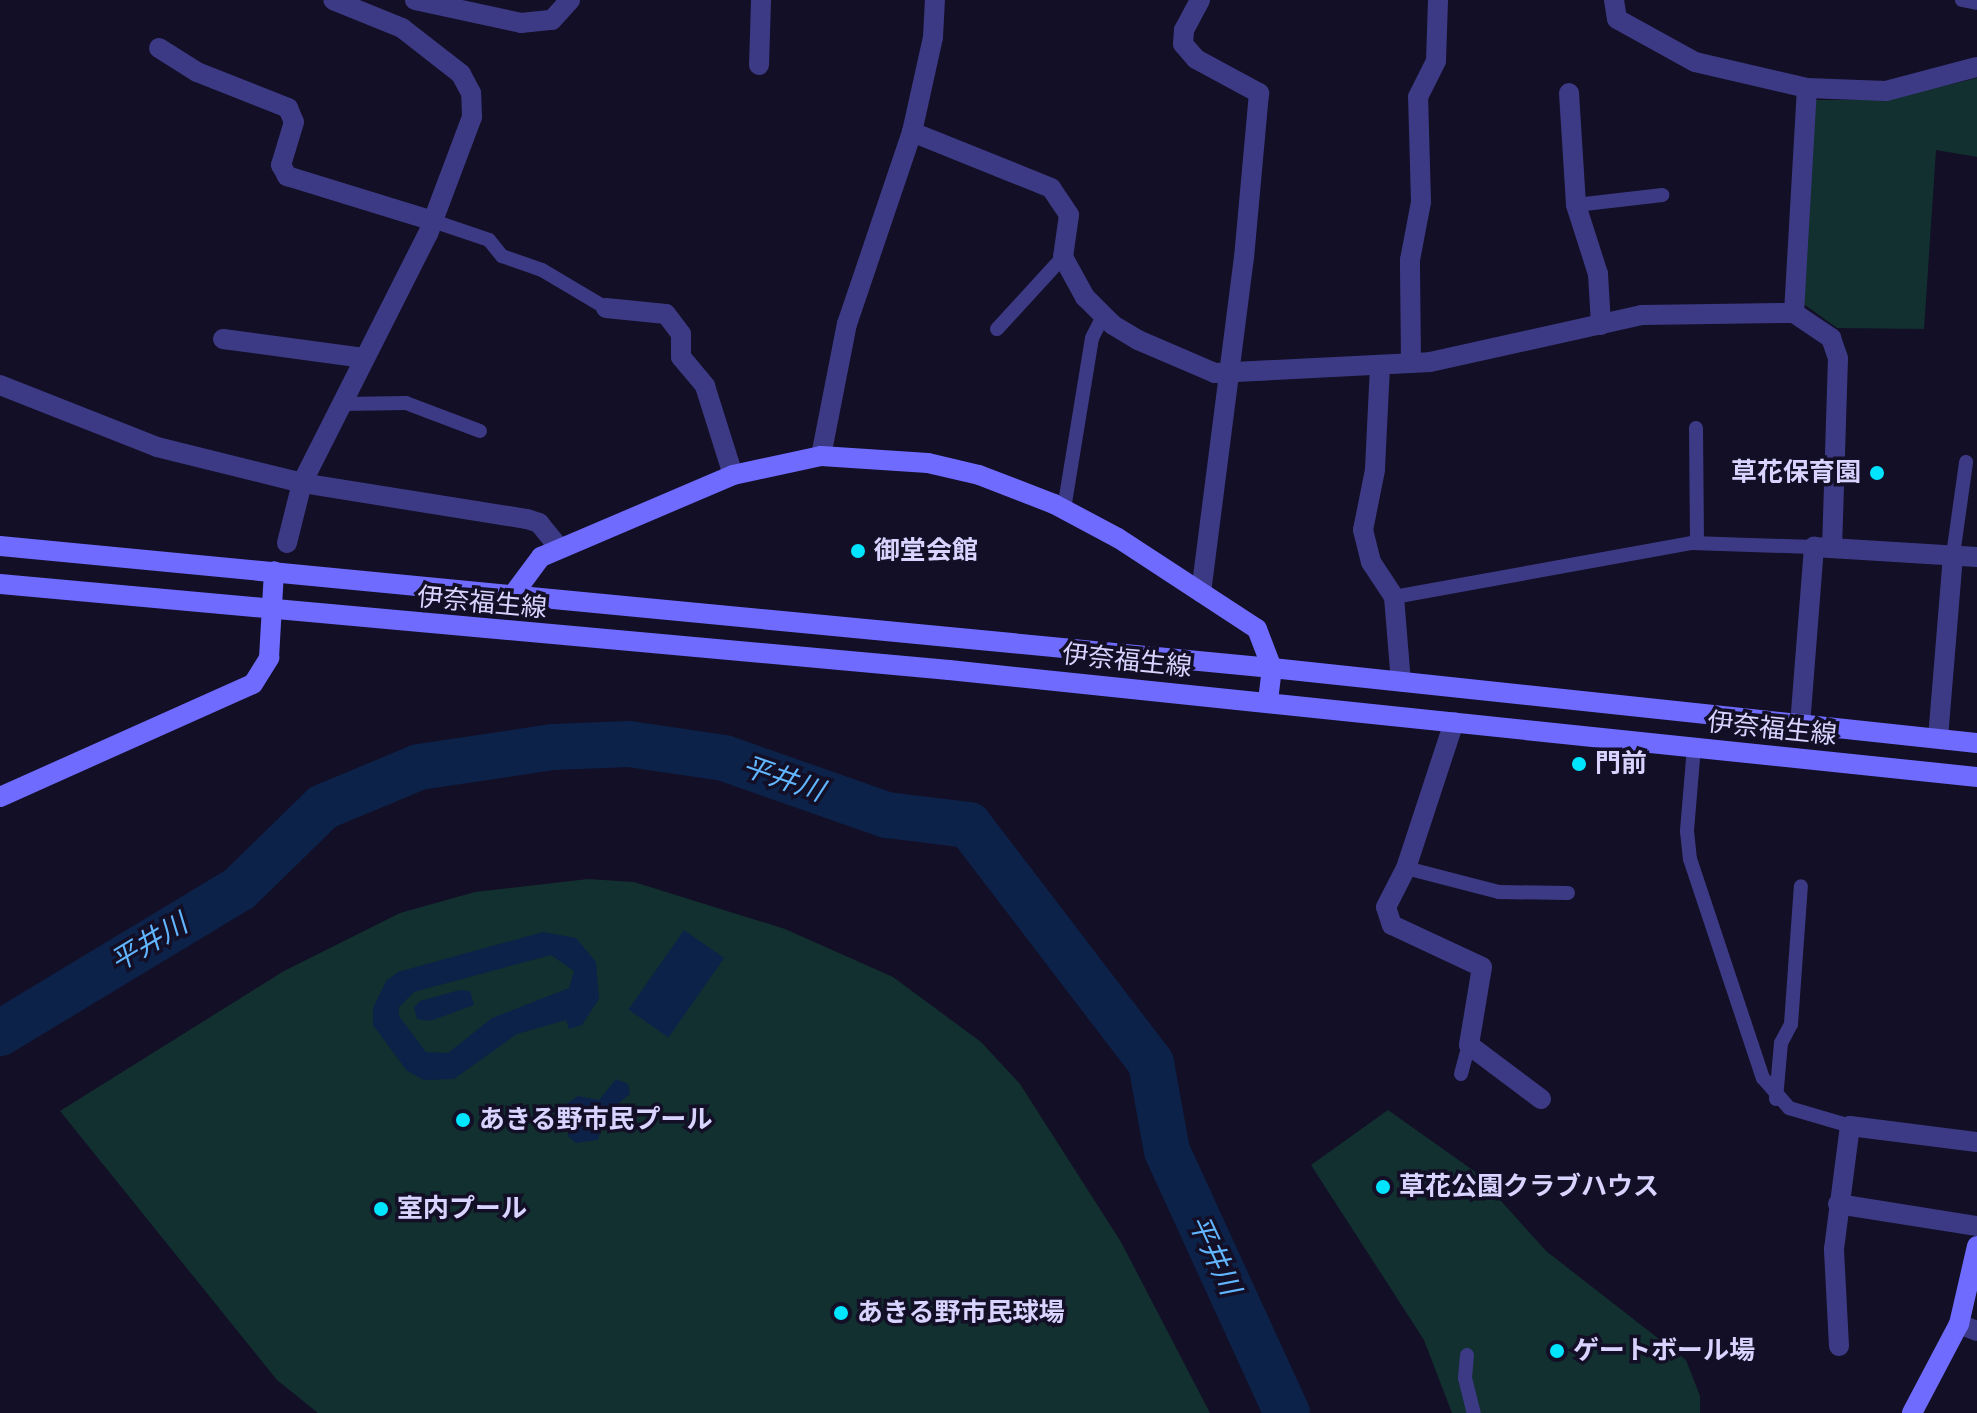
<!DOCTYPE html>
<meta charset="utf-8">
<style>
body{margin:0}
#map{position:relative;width:1977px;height:1413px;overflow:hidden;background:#130f26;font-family:"Roboto Condensed","Noto Sans JP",sans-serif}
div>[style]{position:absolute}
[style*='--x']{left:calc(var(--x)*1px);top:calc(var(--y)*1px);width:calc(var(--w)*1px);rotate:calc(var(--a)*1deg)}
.green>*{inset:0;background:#12302f}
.water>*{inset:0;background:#0c2248;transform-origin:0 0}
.river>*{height:46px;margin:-23px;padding:0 23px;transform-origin:23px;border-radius:23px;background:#0c2248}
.lane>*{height:14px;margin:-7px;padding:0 7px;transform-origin:7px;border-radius:7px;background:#3d3a85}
.street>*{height:20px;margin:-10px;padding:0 10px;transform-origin:10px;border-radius:10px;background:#3d3a85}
.secondary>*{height:20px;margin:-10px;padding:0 10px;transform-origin:10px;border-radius:10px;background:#6f6bff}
.dots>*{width:22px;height:22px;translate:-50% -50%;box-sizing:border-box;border:4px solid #130f26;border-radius:50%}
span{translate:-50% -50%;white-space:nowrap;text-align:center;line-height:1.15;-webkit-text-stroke:7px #130f26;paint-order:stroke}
.poi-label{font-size:26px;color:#d9d4ff;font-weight:700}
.right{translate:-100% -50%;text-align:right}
.left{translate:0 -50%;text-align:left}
.street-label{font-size:26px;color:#d9d4ff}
.water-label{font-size:28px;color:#62b6ff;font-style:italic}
</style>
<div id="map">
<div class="green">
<i style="clip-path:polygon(1977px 78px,1977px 157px,1936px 150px,1924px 329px,1837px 328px,1801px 302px,1815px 100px,1886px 100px)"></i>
<i style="clip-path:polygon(588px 879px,634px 882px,785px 929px,893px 977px,981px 1042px,1020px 1084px,1121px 1242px,1210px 1413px,318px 1413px,277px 1380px,60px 1111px,284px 971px,400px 913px,475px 892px)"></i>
<i style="clip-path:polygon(1388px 1110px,1474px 1171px,1546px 1251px,1686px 1360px,1700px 1396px,1700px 1413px,1452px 1413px,1424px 1340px,1311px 1165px)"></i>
</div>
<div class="water">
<i style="left:684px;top:930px;width:49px;height:97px;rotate:35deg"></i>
<i style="clip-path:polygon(evenodd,543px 932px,576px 938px,596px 962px,599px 999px,582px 1025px,569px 1029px,566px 1020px,517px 1034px,454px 1079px,424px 1080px,407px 1071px,373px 1025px,373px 1008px,386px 981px,398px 972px,543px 932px,551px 955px,574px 971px,569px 988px,492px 1018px,448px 1053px,426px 1052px,399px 1016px,399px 1007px,414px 992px,551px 955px)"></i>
<i style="clip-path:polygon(460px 990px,470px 991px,474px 1005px,430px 1021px,417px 1019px,414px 1007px,420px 1001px)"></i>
<i style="clip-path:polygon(616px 1079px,628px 1084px,630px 1094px,605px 1114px,598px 1140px,576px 1143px,568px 1136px,570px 1111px,563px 1106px,578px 1096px,599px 1100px)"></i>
</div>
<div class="river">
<i style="--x:0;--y:1033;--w:279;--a:-31.1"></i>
<i style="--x:239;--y:889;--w:117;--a:-44.3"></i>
<i style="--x:323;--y:807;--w:104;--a:-22.6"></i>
<i style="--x:419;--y:767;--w:135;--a:-8.5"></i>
<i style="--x:553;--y:747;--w:76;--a:-2.3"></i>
<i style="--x:629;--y:744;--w:96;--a:8.4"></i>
<i style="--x:724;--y:758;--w:173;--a:19.3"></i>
<i style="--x:887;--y:815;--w:83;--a:7"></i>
<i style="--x:969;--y:825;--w:300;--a:52.6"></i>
<i style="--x:1151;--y:1063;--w:89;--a:79.7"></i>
<i style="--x:1167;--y:1151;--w:288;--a:65.4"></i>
</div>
<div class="lane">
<i style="--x:1962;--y:0;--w:15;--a:11"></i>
<i style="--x:1576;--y:205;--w:87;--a:-6.6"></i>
<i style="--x:433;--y:221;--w:59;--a:18.7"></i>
<i style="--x:489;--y:240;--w:21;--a:51"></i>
<i style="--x:502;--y:256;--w:42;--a:19.3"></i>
<i style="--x:542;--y:270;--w:74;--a:30.7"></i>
<i style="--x:997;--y:329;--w:98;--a:-47.5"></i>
<i style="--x:341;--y:404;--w:65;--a:-0.9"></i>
<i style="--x:406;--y:403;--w:79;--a:20.7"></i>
<i style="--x:1696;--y:428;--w:115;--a:89.5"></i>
<i style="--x:1064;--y:509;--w:173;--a:-80.7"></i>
<i style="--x:1092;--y:338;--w:25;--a:-63"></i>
<i style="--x:1953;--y:555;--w:94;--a:-82"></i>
<i style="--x:1394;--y:597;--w:303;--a:-10.3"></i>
<i style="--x:1692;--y:543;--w:122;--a:1.9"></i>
<i style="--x:1694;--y:747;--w:84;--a:94.8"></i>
<i style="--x:1687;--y:831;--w:28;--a:84"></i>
<i style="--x:1690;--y:859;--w:231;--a:71.6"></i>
<i style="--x:1763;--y:1078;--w:40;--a:49"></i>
<i style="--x:1789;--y:1108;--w:64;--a:16.4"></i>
<i style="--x:1406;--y:868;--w:96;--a:14.5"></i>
<i style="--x:1499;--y:892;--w:69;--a:0.8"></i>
<i style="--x:1461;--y:1074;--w:30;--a:-75"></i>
<i style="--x:1776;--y:1099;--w:56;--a:-84.9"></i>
<i style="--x:1781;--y:1043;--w:21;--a:-62"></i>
<i style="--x:1791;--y:1024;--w:138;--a:-85.9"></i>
<i style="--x:1467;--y:1355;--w:23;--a:95"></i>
<i style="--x:1465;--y:1378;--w:36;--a:76"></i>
</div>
<div class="street">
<i style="--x:415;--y:0;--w:108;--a:12.2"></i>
<i style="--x:521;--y:23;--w:31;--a:-6"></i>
<i style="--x:552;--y:20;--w:27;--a:-48"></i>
<i style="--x:1200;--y:0;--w:34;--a:118"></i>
<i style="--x:1184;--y:30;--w:14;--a:94"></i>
<i style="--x:1183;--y:44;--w:20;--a:49"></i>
<i style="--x:1196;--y:59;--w:72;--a:28.4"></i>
<i style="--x:1259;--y:93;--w:165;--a:95.2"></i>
<i style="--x:1244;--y:257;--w:338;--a:97.3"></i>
<i style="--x:159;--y:48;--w:45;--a:32.3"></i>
<i style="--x:197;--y:72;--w:98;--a:21.6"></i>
<i style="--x:288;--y:108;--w:15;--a:67"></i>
<i style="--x:294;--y:122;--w:45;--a:106.8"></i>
<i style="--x:281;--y:165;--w:13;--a:61"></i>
<i style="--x:287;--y:176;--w:153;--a:17.1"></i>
<i style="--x:759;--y:65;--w:65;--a:-88.2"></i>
<i style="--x:1807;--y:88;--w:79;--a:2.2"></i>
<i style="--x:1886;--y:91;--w:94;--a:-14.8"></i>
<i style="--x:1569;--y:93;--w:112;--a:86.4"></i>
<i style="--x:1576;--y:205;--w:72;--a:72.3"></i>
<i style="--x:1598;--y:274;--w:51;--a:86.6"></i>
<i style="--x:912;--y:132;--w:150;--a:21.9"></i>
<i style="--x:1051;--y:188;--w:32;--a:56"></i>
<i style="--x:1069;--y:215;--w:42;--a:98.1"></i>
<i style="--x:1063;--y:257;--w:46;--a:61.2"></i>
<i style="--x:1085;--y:297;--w:40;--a:45"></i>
<i style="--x:1113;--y:325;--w:29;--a:31"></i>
<i style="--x:1138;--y:340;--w:84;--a:23.2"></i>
<i style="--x:1215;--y:373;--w:215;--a:-2.9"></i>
<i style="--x:1430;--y:362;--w:217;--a:-12.5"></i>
<i style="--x:1642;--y:315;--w:152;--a:-0.8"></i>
<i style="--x:1794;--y:313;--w:225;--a:-86.7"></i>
<i style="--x:1807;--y:88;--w:115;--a:-166.9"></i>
<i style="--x:1695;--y:62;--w:89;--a:-151.1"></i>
<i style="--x:1617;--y:19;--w:19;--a:-99"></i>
<i style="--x:606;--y:308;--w:60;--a:5.7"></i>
<i style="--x:666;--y:314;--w:25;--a:53"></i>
<i style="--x:681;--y:334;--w:23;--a:90"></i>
<i style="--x:681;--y:357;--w:38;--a:50"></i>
<i style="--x:705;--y:386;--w:93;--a:72.5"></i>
<i style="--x:1794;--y:313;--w:45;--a:34"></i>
<i style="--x:1831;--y:338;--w:21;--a:71"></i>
<i style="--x:1838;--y:358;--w:187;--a:91.8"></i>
<i style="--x:223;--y:339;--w:142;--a:7.7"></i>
<i style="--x:1411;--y:363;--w:103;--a:-90.6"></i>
<i style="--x:1410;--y:260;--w:59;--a:-79.3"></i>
<i style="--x:1421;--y:202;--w:105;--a:-91.6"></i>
<i style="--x:1418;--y:97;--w:40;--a:-63.4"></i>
<i style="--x:1436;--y:61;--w:61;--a:-88.1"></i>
<i style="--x:1380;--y:366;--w:104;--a:92.8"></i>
<i style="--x:1375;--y:470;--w:61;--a:101.3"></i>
<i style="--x:1363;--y:530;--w:33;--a:76"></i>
<i style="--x:1371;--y:562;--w:42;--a:56.7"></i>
<i style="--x:1394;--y:597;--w:85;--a:85.3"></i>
<i style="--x:0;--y:385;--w:169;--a:21.5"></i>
<i style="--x:157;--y:447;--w:149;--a:13.9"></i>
<i style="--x:302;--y:483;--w:228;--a:9.1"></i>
<i style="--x:527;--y:519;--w:13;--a:18"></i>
<i style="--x:539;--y:523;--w:32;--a:51"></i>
<i style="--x:821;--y:456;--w:135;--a:-78.9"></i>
<i style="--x:847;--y:324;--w:203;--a:-71.3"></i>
<i style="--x:912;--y:132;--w:97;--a:-77.5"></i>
<i style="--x:933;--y:37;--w:37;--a:-87"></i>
<i style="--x:287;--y:543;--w:62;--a:-76"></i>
<i style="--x:302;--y:483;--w:279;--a:-63.2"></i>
<i style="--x:428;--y:234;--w:125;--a:-69.4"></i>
<i style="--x:472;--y:117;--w:24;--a:-92"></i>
<i style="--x:471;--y:93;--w:21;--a:-118"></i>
<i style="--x:461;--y:74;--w:75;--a:-142.1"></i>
<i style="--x:402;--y:28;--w:74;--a:-157.9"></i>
<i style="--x:1454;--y:722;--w:154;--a:108.2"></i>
<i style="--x:1406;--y:868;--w:44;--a:117.1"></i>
<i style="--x:1386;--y:907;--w:19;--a:72"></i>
<i style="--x:1392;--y:925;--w:99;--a:25"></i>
<i style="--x:1482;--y:967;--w:79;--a:99.5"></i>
<i style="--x:1469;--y:1045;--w:90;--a:36.9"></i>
<i style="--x:1800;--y:725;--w:179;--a:-85.5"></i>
<i style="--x:1814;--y:547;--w:163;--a:3.5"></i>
<i style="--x:1938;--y:738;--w:184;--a:-85.3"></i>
<i style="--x:1838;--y:1204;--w:141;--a:9"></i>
<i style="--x:1959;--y:1324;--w:19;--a:21"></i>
<i style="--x:1839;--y:1346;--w:97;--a:-93"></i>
<i style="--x:1834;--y:1249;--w:124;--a:-82.6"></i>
<i style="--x:1850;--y:1126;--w:128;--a:7.2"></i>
</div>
<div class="secondary">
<i style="--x:0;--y:546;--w:1278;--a:5.48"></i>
<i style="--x:1272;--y:668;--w:709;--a:6.07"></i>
<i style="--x:0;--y:584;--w:953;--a:5.18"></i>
<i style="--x:949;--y:670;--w:1034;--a:5.94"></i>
<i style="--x:512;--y:596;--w:49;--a:-53.4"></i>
<i style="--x:541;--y:557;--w:209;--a:-23.1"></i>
<i style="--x:733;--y:475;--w:90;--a:-12.2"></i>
<i style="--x:821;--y:456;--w:107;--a:3.7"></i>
<i style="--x:928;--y:463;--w:52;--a:13.2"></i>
<i style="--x:979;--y:475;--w:80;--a:21.1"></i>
<i style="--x:1054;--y:504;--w:72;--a:28"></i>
<i style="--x:1118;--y:538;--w:166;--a:33.2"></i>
<i style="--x:1257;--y:629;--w:42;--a:69"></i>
<i style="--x:1272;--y:668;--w:33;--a:97"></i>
<i style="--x:0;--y:797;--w:277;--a:-24.1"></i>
<i style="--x:253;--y:684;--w:31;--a:-58"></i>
<i style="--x:269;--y:658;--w:87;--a:-86.7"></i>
<i style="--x:1912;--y:1413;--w:101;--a:-62.2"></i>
<i style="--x:1959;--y:1324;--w:80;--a:-77"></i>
</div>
<div class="dots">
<i style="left:1877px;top:473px;background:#00e5ff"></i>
<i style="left:858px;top:551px;background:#00e5ff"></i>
<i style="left:1579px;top:764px;background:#00e5ff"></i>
<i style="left:463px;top:1120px;background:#00e5ff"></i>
<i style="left:1383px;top:1187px;background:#00e5ff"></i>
<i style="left:381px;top:1209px;background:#00e5ff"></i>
<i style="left:841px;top:1313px;background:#00e5ff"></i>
<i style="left:1557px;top:1351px;background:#00e5ff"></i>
</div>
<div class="poi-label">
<span class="right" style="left:1861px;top:473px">草花保育園</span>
<span class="left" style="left:874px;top:551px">御堂会館</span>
<span class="left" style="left:1595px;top:764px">門前</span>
<span class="left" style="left:479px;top:1120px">あきる野市民プール</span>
<span class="left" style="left:1399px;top:1187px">草花公園クラブハウス</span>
<span class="left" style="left:397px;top:1209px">室内プール</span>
<span class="left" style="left:857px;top:1313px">あきる野市民球場</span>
<span class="left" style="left:1573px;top:1351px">ゲートボール場</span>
</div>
<div class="street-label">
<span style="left:482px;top:603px;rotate:5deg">伊奈福生線</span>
<span style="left:1127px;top:661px;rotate:6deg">伊奈福生線</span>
<span style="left:1772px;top:729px;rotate:6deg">伊奈福生線</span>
</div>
<div class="water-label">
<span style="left:783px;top:779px;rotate:19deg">平井川</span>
<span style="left:149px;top:943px;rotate:-31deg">平井川</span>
<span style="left:1214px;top:1255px;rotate:65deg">平井川</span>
</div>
</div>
